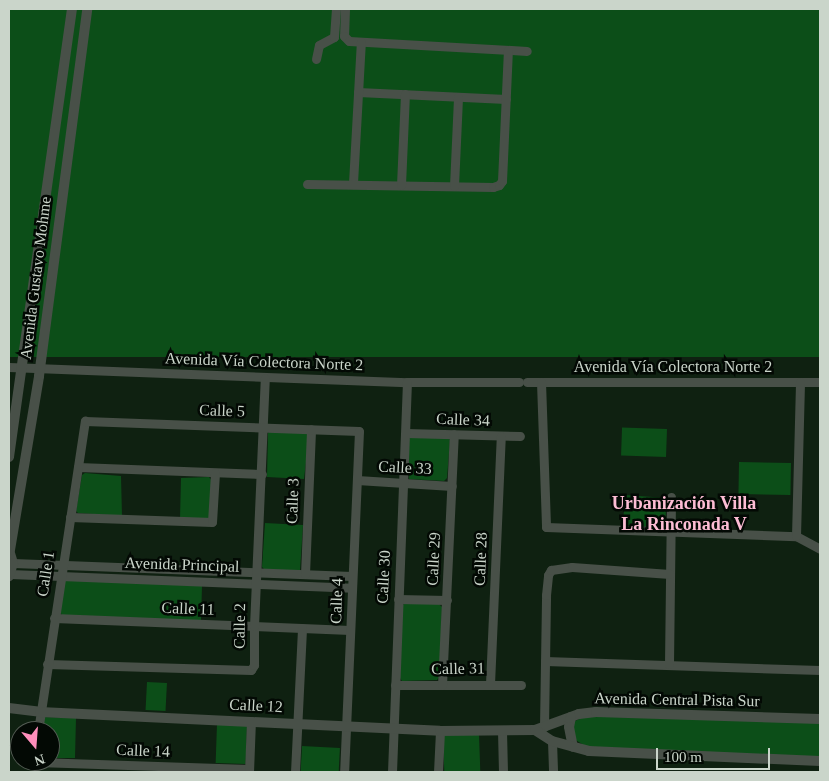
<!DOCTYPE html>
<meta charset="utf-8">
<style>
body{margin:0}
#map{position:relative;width:829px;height:781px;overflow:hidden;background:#0f2111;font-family:Georgia,serif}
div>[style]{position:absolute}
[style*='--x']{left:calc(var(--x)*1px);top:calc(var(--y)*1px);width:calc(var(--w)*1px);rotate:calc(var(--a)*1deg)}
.green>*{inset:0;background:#0c4e18;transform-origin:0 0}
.minor>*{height:9px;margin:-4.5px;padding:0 4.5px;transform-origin:4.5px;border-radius:4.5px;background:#485048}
.tertiary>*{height:10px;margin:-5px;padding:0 5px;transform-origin:5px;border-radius:5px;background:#485048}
span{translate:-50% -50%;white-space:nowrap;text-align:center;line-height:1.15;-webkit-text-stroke:5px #030904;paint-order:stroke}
.street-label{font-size:16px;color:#cad5ca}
.neighbourhood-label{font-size:18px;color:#fdbdd4;font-weight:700}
.frame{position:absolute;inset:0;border:10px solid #cad5ca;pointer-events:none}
.north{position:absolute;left:10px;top:721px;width:50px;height:50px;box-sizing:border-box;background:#030904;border:1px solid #535b53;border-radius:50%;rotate:162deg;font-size:14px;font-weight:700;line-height:20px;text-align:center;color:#cad5ca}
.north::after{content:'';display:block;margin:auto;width:18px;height:22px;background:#ff8ebb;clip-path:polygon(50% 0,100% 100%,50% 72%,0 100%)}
.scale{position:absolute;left:656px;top:748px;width:114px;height:22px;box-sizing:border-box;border:2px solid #cad5ca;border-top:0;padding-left:6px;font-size:15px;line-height:18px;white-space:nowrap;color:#cad5ca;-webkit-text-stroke:4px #030904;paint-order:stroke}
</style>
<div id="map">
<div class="green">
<i style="left:9px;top:9px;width:811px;height:348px"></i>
<i style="left:667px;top:429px;width:28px;height:45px;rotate:92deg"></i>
<i style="clip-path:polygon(270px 431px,306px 433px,309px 436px,304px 479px,267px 477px,268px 433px)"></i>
<i style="clip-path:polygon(411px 436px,447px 437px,450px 440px,447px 478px,444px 481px,409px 479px,409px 439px)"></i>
<i style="left:739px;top:462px;width:52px;height:32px;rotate:1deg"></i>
<i style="clip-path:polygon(85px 473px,121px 476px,122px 516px,78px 513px,76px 511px,82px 475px)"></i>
<i style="clip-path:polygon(209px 477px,212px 481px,210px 518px,180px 519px,181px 478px)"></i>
<i style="left:625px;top:495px;width:42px;height:30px;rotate:4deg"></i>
<i style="clip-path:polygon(265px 523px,303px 525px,300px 571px,265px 570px,262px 567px)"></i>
<i style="clip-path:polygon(65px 579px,202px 586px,201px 621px,62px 615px,60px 612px)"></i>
<i style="clip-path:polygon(405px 603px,438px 603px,442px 607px,440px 676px,437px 680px,402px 681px,400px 678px,402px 606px)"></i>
<i style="left:147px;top:682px;width:20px;height:28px;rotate:3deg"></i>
<i style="clip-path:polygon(586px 716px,820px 723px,820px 758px,590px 749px,574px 739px,572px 727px,575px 721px)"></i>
<i style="clip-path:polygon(43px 717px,76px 718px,75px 758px,50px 758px,50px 731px,42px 731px)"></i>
<i style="left:217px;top:724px;width:30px;height:39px;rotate:2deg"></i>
<i style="left:479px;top:734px;width:38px;height:36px;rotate:88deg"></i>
<i style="left:302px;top:746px;width:38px;height:26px;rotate:3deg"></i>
</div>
<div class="minor">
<i style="--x:345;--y:9;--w:27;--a:92"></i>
<i style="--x:344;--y:36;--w:7;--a:45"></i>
<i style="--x:349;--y:41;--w:178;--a:3.2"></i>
<i style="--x:316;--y:59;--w:14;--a:-78"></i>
<i style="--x:319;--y:45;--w:17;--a:-28"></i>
<i style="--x:334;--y:37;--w:28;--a:-86"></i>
<i style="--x:358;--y:92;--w:148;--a:2.7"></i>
<i style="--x:353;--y:183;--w:141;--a:-86.8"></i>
<i style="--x:307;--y:184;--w:186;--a:0.9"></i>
<i style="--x:493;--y:187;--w:6;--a:-18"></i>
<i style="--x:499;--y:185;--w:5;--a:-53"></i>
<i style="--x:502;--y:181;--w:131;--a:-87.4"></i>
<i style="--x:401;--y:185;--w:91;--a:-87.5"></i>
<i style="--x:454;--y:186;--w:89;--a:-87.4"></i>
<i style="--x:9;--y:367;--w:398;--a:2.2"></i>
<i style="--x:407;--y:382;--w:112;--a:0"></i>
<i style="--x:527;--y:382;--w:293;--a:0"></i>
<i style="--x:541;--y:382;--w:145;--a:88"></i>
<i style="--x:546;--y:527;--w:250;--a:2.1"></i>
<i style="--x:796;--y:536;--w:27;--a:28"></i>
<i style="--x:406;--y:433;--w:114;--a:1.5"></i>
<i style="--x:78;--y:467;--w:184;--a:2.2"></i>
<i style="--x:357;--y:480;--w:95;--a:3.6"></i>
<i style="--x:70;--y:517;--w:142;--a:2"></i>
<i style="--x:212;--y:522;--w:49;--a:-86.5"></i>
<i style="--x:796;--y:536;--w:154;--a:-88.5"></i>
<i style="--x:13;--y:563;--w:339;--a:2.2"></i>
<i style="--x:10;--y:574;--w:342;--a:2.3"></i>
<i style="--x:305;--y:574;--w:145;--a:-87.6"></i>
<i style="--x:398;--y:599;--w:49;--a:1.2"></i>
<i style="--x:54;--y:618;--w:296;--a:2.3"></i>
<i style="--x:545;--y:661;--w:275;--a:1.9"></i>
<i style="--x:47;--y:664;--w:204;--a:1.7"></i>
<i style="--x:251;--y:670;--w:6;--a:-59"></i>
<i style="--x:254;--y:665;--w:39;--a:-90"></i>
<i style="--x:254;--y:626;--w:248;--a:-87.5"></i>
<i style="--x:669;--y:664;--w:167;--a:-89.3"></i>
<i style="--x:490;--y:684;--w:248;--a:-87.5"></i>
<i style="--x:395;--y:685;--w:126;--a:0"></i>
<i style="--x:442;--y:685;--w:251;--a:-87.3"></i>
<i style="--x:544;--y:727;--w:132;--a:-89.1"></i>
<i style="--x:546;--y:595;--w:20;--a:-84"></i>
<i style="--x:548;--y:575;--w:6;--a:-59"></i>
<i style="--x:551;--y:570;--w:21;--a:-8"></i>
<i style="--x:572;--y:567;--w:98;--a:4.1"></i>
<i style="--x:38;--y:731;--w:314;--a:-81.4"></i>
<i style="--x:85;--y:421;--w:274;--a:2.1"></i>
<i style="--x:359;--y:431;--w:341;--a:92.5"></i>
<i style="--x:502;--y:731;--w:41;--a:88.6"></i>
<i style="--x:552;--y:741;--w:31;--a:88"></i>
<i style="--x:37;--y:762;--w:212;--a:1.9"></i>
<i style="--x:249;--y:772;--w:51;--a:-87.8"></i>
<i style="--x:295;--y:772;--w:144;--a:-87.2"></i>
<i style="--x:392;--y:772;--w:390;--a:-87.8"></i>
<i style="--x:438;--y:772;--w:41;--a:-87.2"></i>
</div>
<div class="tertiary">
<i style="--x:9;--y:457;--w:452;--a:-82"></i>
<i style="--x:9;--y:550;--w:14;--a:73"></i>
<i style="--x:13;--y:563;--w:14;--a:107"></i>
<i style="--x:10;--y:550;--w:176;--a:-80.5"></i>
<i style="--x:39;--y:376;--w:370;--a:-82.5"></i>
<i style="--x:9;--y:708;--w:31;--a:7"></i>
<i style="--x:40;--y:712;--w:400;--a:2.7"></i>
<i style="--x:440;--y:731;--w:95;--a:-0.6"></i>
<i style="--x:535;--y:730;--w:47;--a:-20"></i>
<i style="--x:579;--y:714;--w:17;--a:-7"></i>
<i style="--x:596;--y:712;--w:224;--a:1.8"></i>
<i style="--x:571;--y:717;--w:10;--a:101"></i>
<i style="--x:569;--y:727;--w:20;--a:79"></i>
<i style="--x:535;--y:730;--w:20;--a:33"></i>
<i style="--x:552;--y:741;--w:38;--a:15"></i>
<i style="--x:589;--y:751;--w:231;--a:2.5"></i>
</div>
<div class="street-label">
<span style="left:36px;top:278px;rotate:-83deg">Avenida Gustavo Mohme</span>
<span style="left:264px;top:362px;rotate:2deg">Avenida Vía Colectora Norte 2</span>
<span style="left:673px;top:367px">Avenida Vía Colectora Norte 2</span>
<span style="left:222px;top:411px;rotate:2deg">Calle 5</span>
<span style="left:463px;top:420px;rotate:2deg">Calle 34</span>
<span style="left:405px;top:468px;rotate:3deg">Calle 33</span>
<span style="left:293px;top:501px;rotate:-88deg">Calle 3</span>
<span style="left:434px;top:559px;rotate:-87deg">Calle 29</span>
<span style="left:481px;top:559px;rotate:-88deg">Calle 28</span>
<span style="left:182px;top:565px;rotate:2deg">Avenida Principal</span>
<span style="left:46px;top:574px;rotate:-81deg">Calle 1</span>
<span style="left:384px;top:577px;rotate:-87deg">Calle 30</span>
<span style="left:337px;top:601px;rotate:-88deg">Calle 4</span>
<span style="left:188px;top:609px;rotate:2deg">Calle 11</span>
<span style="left:240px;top:626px;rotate:-89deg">Calle 2</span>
<span style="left:458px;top:669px;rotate:-1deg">Calle 31</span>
<span style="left:677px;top:700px;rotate:1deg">Avenida Central Pista Sur</span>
<span style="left:256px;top:706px;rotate:3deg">Calle 12</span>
<span style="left:143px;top:751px;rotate:2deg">Calle 14</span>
</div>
<div class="neighbourhood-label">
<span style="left:684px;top:514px">Urbanización Villa<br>La Rinconada V</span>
</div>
<div class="frame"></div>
<div class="north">N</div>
<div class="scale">100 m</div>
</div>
